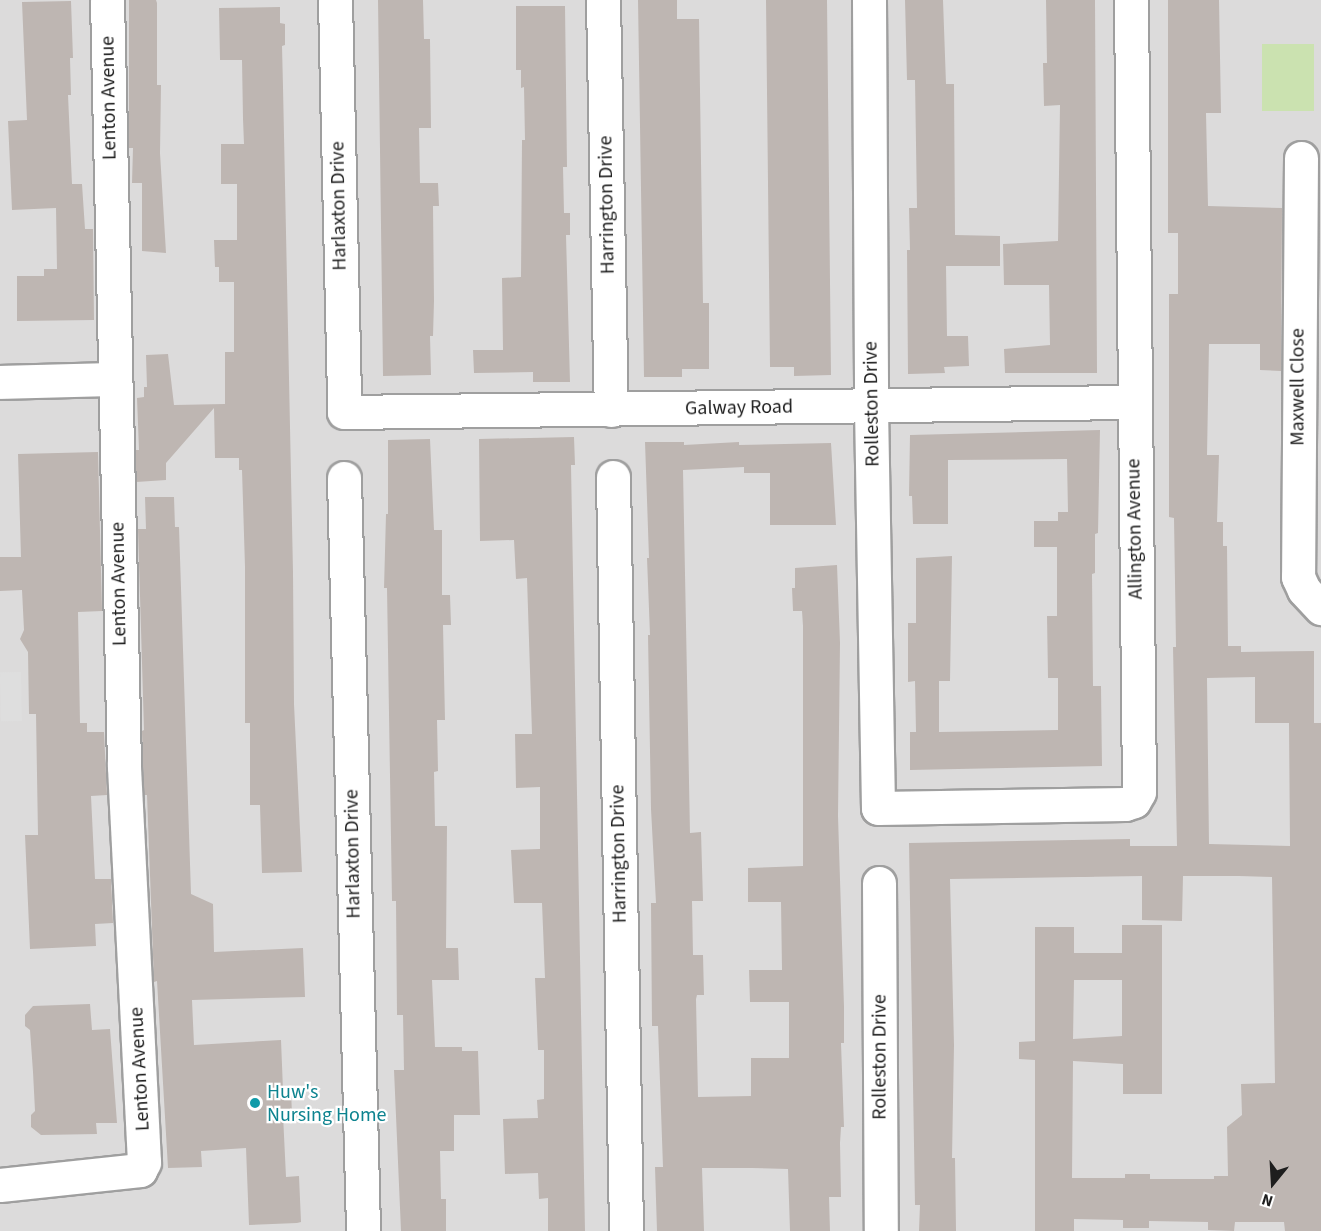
<!DOCTYPE html>
<style>
body{margin:0}
#map{position:relative;width:1321px;height:1231px;overflow:hidden;background:#eeeae5;font-family:"Source Sans 3",sans-serif}
div>[style]{position:absolute}
[style*='--x']{left:calc(var(--x)*1px);top:calc(var(--y)*1px);width:calc(var(--w)*1px);rotate:calc(var(--a)*1deg)}
.residential>*{inset:0;background:#dcdbdb;transform-origin:0 0}
.grass>*{inset:0;background:#cbe2b0;transform-origin:0 0}
.parking>*{inset:0;background:#dedede;transform-origin:0 0}
.building>*{inset:0;background:#beb6b2}
.roads{filter:drop-shadow(2px 0 #9f9f9f) drop-shadow(-2px 0 #9f9f9f) drop-shadow(0 2px #9f9f9f) drop-shadow(0 -2px #9f9f9f)}
.minor>*{height:33px;margin:-16.5px;padding:0 16.5px;transform-origin:16.5px;border-radius:16.5px;background:#fff}
.dots>*{width:16px;height:16px;translate:-50% -50%;box-sizing:border-box;border:3px solid #fff;border-radius:50%}
span{translate:-50% -50%;white-space:nowrap;text-align:center;line-height:1.15;-webkit-text-stroke:4.5px #fff;paint-order:stroke}
.street-label{font-size:20px;color:#1e1e1e}
.culture-label{font-size:20px;color:#0d838f}
.left{translate:0 -50%;text-align:left}
.north{position:absolute;left:1243px;top:1153px;width:60px;height:60px;-webkit-text-stroke:4px #fff;paint-order:stroke;rotate:198deg;font-size:16px;font-weight:700;line-height:24px;text-align:center;color:#1e1e1e}
.north::after{content:'';display:block;margin:auto;width:21px;height:27px;background:#1e1e1e;clip-path:polygon(50% 0,100% 100%,50% 72%,0 100%)}
</style>
<div id="map">
<div class="residential">
<i style="left:0;top:0;width:1321px;height:1231px"></i>
</div>
<div class="grass">
<i style="left:1262px;top:44px;width:52px;height:67px"></i>
</div>
<div class="parking">
<i style="left:21px;top:672px;width:49px;height:21px;rotate:89deg"></i>
</div>
<div class="building">
<i style="clip-path:polygon(129px 0,156px 0,157px 3px,157px 85px,161px 85px,160px 153px,166px 253px,142px 251px,142px 183px,132px 183px,133px 148px,129px 148px)"></i>
<i style="clip-path:polygon(378px 0,423px 0,424px 39px,430px 39px,431px 128px,419px 128px,420px 183px,438px 183px,439px 206px,433px 206px,434px 301px,433px 336px,430px 336px,431px 375px,383px 376px)"></i>
<i style="clip-path:polygon(638px 0,677px 0,677px 19px,699px 19px,703px 303px,709px 303px,709px 369px,682px 369px,682px 377px,644px 377px)"></i>
<i style="clip-path:polygon(766px 0,827px 0,831px 375px,794px 376px,794px 367px,770px 367px)"></i>
<i style="clip-path:polygon(905px 0,943px 0,946px 84px,954px 84px,955px 235px,1000px 236px,1000px 266px,946px 266px,947px 336px,968px 336px,969px 366px,944px 367px,945px 373px,908px 374px,907px 250px,910px 250px,909px 208px,917px 208px,915px 80px,907px 80px)"></i>
<i style="clip-path:polygon(1046px 0,1095px 0,1097px 373px,1005px 373px,1004px 349px,1050px 345px,1049px 285px,1004px 285px,1003px 244px,1058px 241px,1060px 105px,1044px 106px,1043px 63px,1047px 63px)"></i>
<i style="clip-path:polygon(evenodd,1168px 0,1219px 0,1221px 113px,1206px 113px,1208px 206px,1282px 208px,1281px 371px,1260px 370px,1260px 344px,1209px 344px,1207px 455px,1219px 455px,1217px 522px,1223px 522px,1223px 546px,1227px 546px,1228px 646px,1241px 646px,1241px 652px,1314px 651px,1314px 723px,1321px 723px,1321px 1231px,1285px 1231px,1284px 1222px,1235px 1222px,1234px 1231px,1208px 1230px,1208px 1222px,1149px 1221px,1149px 1228px,1123px 1228px,1123px 1220px,1074px 1219px,1074px 1231px,1035px 1231px,1035px 1060px,1019px 1059px,1019px 1042px,1035px 1041px,1035px 927px,1074px 927px,1074px 953px,1122px 953px,1122px 925px,1162px 925px,1162px 1094px,1123px 1094px,1123px 1064px,1073px 1061px,1072px 1178px,1125px 1178px,1125px 1174px,1150px 1174px,1150px 1179px,1214px 1179px,1214px 1176px,1228px 1176px,1227px 1127px,1242px 1115px,1241px 1084px,1275px 1083px,1272px 877px,1239px 876px,1183px 876px,1182px 921px,1142px 920px,1142px 876px,950px 879px,954px 1045px,952px 1158px,955px 1158px,956px 1231px,919px 1231px,920px 1205px,915px 1205px,909px 843px,1130px 839px,1130px 846px,1177px 846px,1173px 647px,1176px 647px,1174px 518px,1169px 517px,1169px 294px,1178px 294px,1178px 233px,1168px 233px,1168px 0,1255px 677px,1255px 723px,1289px 723px,1290px 846px,1209px 844px,1207px 678px,1255px 677px,1168px 0,1074px 980px,1122px 980px,1122px 1036px,1073px 1039px,1074px 980px)"></i>
<i style="clip-path:polygon(71px 1px,73px 58px,70px 58px,71px 95px,68px 95px,72px 184px,82px 184px,85px 229px,93px 229px,94px 320px,17px 321px,17px 276px,44px 276px,44px 269px,57px 269px,56px 208px,12px 210px,8px 121px,27px 120px,22px 2px)"></i>
<i style="clip-path:polygon(516px 6px,565px 6px,567px 167px,563px 167px,564px 213px,570px 213px,570px 235px,566px 235px,570px 382px,533px 382px,533px 372px,474px 373px,473px 350px,503px 350px,502px 278px,521px 277px,522px 140px,525px 140px,524px 87px,521px 88px,521px 70px,516px 70px)"></i>
<i style="clip-path:polygon(280px 7px,280px 23px,285px 24px,285px 45px,282px 46px,283px 87px,293px 572px,294px 704px,302px 872px,262px 873px,260px 805px,250px 805px,250px 723px,245px 723px,245px 567px,242px 470px,239px 470px,239px 458px,215px 458px,214px 408px,166px 463px,166px 480px,136px 482px,136px 450px,139px 450px,137px 398px,144px 397px,144px 387px,147px 387px,146px 355px,168px 354px,174px 405px,225px 404px,225px 352px,234px 352px,234px 282px,219px 282px,219px 267px,215px 267px,214px 240px,237px 240px,237px 184px,221px 184px,221px 144px,244px 144px,243px 119px,242px 60px,220px 60px,219px 8px)"></i>
<i style="clip-path:polygon(1100px 430px,1098px 533px,1095px 534px,1095px 573px,1092px 574px,1093px 686px,1101px 686px,1102px 766px,910px 770px,910px 732px,916px 732px,915px 681px,908px 682px,908px 623px,916px 623px,916px 558px,952px 556px,950px 681px,939px 681px,939px 732px,1058px 730px,1058px 678px,1048px 678px,1047px 616px,1057px 616px,1057px 547px,1034px 547px,1034px 521px,1058px 521px,1058px 512px,1068px 512px,1067px 459px,948px 460px,948px 524px,913px 524px,912px 496px,909px 496px,910px 435px)"></i>
<i style="clip-path:polygon(574px 437px,575px 465px,571px 465px,585px 1231px,548px 1231px,548px 1198px,539px 1199px,538px 1173px,505px 1174px,503px 1119px,538px 1118px,537px 1100px,544px 1099px,544px 1050px,538px 1050px,535px 978px,545px 978px,542px 903px,514px 903px,511px 850px,540px 849px,540px 787px,516px 788px,515px 734px,532px 734px,527px 578px,516px 579px,514px 540px,480px 541px,479px 439px)"></i>
<i style="clip-path:polygon(430px 439px,434px 530px,442px 530px,442px 595px,450px 595px,451px 625px,443px 625px,445px 720px,437px 720px,438px 771px,434px 772px,435px 826px,447px 826px,446px 948px,458px 948px,459px 980px,432px 980px,435px 1047px,462px 1047px,462px 1051px,478px 1051px,480px 1115px,454px 1115px,454px 1151px,440px 1151px,441px 1199px,446px 1199px,446px 1231px,401px 1231px,394px 1070px,404px 1070px,403px 1015px,397px 1015px,396px 901px,392px 901px,387px 588px,384px 588px,386px 514px,388px 514px,388px 440px)"></i>
<i style="clip-path:polygon(645px 442px,684px 442px,684px 445px,739px 442px,739px 445px,831px 443px,836px 525px,770px 525px,770px 473px,744px 473px,744px 467px,683px 470px,690px 833px,701px 832px,703px 901px,692px 901px,693px 955px,703px 955px,704px 995px,697px 995px,696px 999px,698px 1097px,751px 1096px,751px 1058px,789px 1058px,789px 1002px,750px 1002px,749px 970px,782px 970px,781px 902px,748px 902px,748px 868px,803px 866px,803px 626px,802px 611px,793px 611px,792px 588px,795px 588px,795px 568px,837px 565px,840px 643px,838px 816px,844px 1007px,844px 1043px,841px 1043px,844px 1127px,841px 1127px,840px 1143px,841px 1197px,829px 1197px,830px 1231px,790px 1231px,788px 1169px,752px 1168px,702px 1168px,704px 1231px,657px 1231px,655px 1167px,663px 1167px,658px 1026px,652px 1026px,651px 903px,656px 903px,651px 809px,648px 635px,650px 635px,647px 558px,649px 558px)"></i>
<i style="clip-path:polygon(98px 452px,102px 611px,78px 612px,80px 723px,87px 723px,87px 732px,104px 732px,107px 795px,91px 796px,95px 879px,111px 879px,113px 923px,95px 924px,96px 946px,30px 949px,25px 835px,38px 835px,36px 714px,29px 714px,28px 652px,20px 639px,24px 630px,22px 590px,0 591px,0 557px,21px 557px,18px 454px)"></i>
<i style="clip-path:polygon(145px 497px,174px 497px,175px 527px,179px 527px,191px 894px,213px 904px,214px 952px,303px 948px,305px 997px,192px 1000px,194px 1045px,281px 1040px,283px 1090px,291px 1090px,292px 1115px,283px 1115px,286px 1177px,299px 1176px,301px 1222px,297px 1223px,249px 1225px,246px 1148px,201px 1151px,202px 1167px,168px 1168px,157px 981px,154px 982px,147px 795px,144px 795px,143px 765px,142px 731px,144px 730px,138px 529px,146px 529px)"></i>
<i style="clip-path:polygon(90px 1004px,92px 1030px,110px 1029px,117px 1123px,96px 1123px,97px 1134px,41px 1135px,31px 1127px,31px 1115px,35px 1111px,33px 1072px,30px 1030px,25px 1026px,25px 1015px,33px 1006px)"></i>
</div>
<div class="roads">
<div class="minor">
<i style="--x:335;--y:0;--w:412;--a:88.7"></i>
<i style="--x:344;--y:412;--w:790;--a:-0.73"></i>
<i style="--x:603;--y:0;--w:410;--a:88.9"></i>
<i style="--x:869;--y:0;--w:407;--a:89.7"></i>
<i style="--x:871;--y:407;--w:401;--a:89"></i>
<i style="--x:878;--y:808;--w:247;--a:-0.9"></i>
<i style="--x:1125;--y:804;--w:9;--a:-18"></i>
<i style="--x:1134;--y:801;--w:10;--a:-61"></i>
<i style="--x:1139;--y:792;--w:792;--a:-90.58"></i>
<i style="--x:1301;--y:158;--w:419;--a:90.4"></i>
<i style="--x:1298;--y:577;--w:14;--a:65"></i>
<i style="--x:1304;--y:590;--w:25;--a:47"></i>
<i style="--x:0;--y:382;--w:114;--a:-1.5"></i>
<i style="--x:613;--y:477;--w:754;--a:89.01"></i>
<i style="--x:344;--y:478;--w:753;--a:88.55"></i>
<i style="--x:879;--y:883;--w:348;--a:89.7"></i>
<i style="--x:0;--y:1185;--w:141;--a:-6.1"></i>
<i style="--x:140;--y:1170;--w:9;--a:-63"></i>
<i style="--x:144;--y:1162;--w:397;--a:-92.9"></i>
<i style="--x:124;--y:766;--w:766;--a:-91.27"></i>
</div>
</div>
<div class="dots">
<i style="left:255px;top:1103px;background:#0f9aa8"></i>
</div>
<div class="street-label">
<span style="left:109px;top:98px;rotate:-91deg">Lenton Avenue</span>
<span style="left:607px;top:205px;rotate:-91deg">Harrington Drive</span>
<span style="left:339px;top:206px;rotate:-91deg">Harlaxton Drive</span>
<span style="left:1298px;top:387px;rotate:-90deg">Maxwell Close</span>
<span style="left:872px;top:404px;rotate:-91deg">Rolleston Drive</span>
<span style="left:739px;top:408px;rotate:-1deg">Galway Road</span>
<span style="left:1135px;top:529px;rotate:-91deg">Allington Avenue</span>
<span style="left:119px;top:584px;rotate:-91deg">Lenton Avenue</span>
<span style="left:353px;top:854px;rotate:-91deg">Harlaxton Drive</span>
<span style="left:619px;top:854px;rotate:-91deg">Harrington Drive</span>
<span style="left:880px;top:1057px;rotate:-90deg">Rolleston Drive</span>
<span style="left:140px;top:1069px;rotate:-93deg">Lenton Avenue</span>
</div>
<div class="culture-label">
<span class="left" style="left:267px;top:1104px">Huw's<br>Nursing Home</span>
</div>
<div class="north">N</div>
</div>
